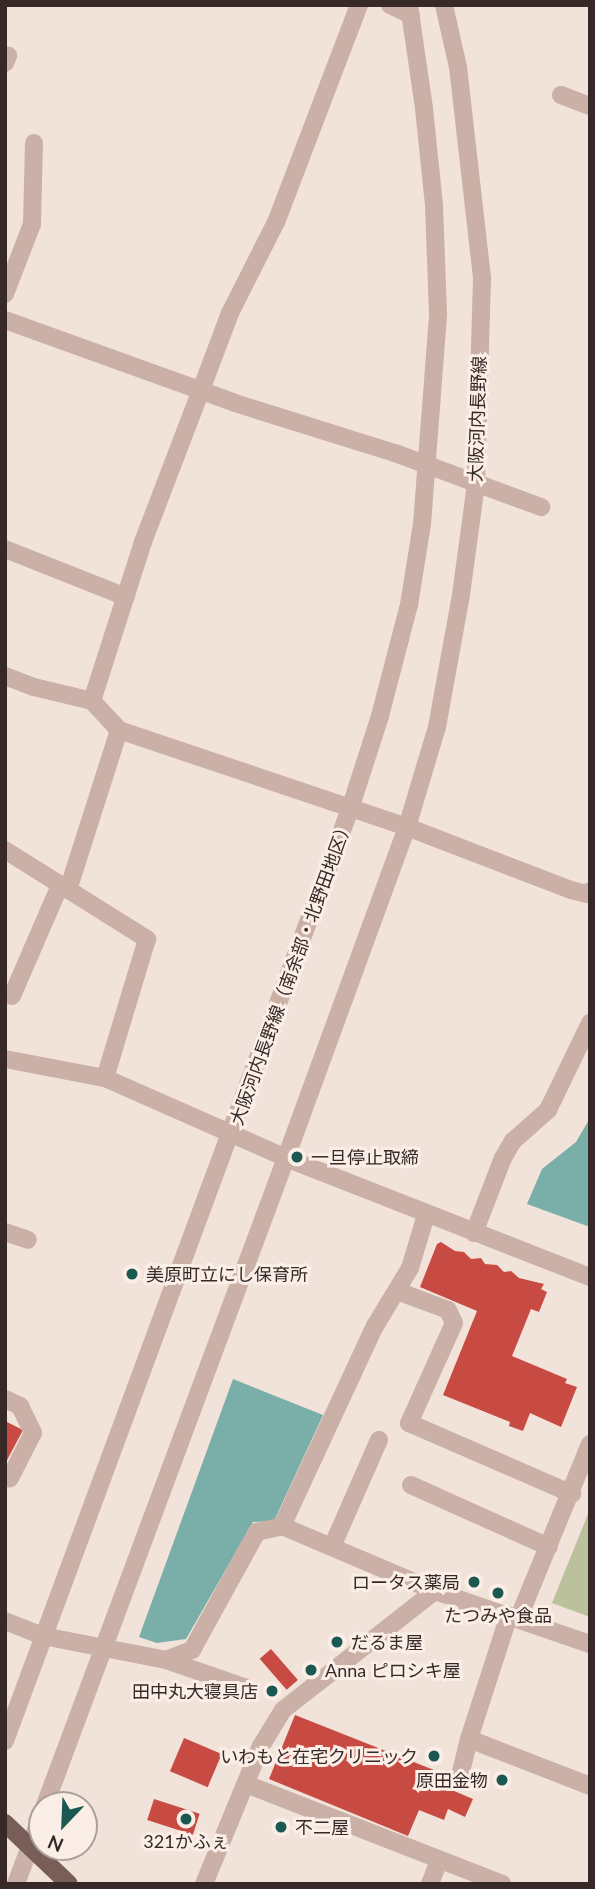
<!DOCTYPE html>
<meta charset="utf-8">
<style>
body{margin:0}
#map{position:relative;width:595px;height:1889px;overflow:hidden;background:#f2e3da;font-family:Lato,"Noto Sans JP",sans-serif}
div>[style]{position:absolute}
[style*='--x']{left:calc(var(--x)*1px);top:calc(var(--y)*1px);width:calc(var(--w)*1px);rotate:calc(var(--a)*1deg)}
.green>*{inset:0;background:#bbc19a}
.water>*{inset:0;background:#79afa8}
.building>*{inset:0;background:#c84b43;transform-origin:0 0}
.minor>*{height:18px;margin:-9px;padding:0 9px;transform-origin:9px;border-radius:9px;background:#cab0a6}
.major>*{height:18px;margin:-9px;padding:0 9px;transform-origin:9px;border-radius:9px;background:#785d58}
.dots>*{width:19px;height:19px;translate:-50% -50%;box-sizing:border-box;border:4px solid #faeee7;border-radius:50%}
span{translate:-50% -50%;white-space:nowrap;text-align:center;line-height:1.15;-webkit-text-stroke:6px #faeee7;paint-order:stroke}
.street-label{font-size:18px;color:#362927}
.poi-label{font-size:18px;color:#362927}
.left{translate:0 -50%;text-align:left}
.right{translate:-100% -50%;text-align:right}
.frame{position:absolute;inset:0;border:7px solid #362927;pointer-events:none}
.north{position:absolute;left:28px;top:1791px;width:70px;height:70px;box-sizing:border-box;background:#faeee7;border:2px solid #ac9f9a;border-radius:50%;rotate:203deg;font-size:19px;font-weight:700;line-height:28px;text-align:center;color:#362927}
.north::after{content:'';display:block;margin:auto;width:24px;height:32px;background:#1c5852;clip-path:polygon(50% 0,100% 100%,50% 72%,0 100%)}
</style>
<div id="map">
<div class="green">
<i style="clip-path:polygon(590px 1509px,590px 1617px,552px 1603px)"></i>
</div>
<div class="water">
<i style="clip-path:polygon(590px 1118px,590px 1227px,527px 1204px,542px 1169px,576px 1142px)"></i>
<i style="clip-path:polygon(233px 1379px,323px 1415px,274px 1521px,253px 1522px,186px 1639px,157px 1643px,139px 1637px)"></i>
</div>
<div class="building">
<i style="clip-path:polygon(441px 1242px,455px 1251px,464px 1252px,471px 1259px,481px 1258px,485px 1264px,497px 1265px,504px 1272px,511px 1271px,519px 1278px,544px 1284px,541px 1289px,547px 1292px,539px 1312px,531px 1309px,512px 1356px,567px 1379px,565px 1383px,577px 1387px,561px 1427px,530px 1413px,523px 1431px,509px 1426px,510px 1422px,443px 1395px,477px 1311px,420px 1287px,437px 1244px)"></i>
<i style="clip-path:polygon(5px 1421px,23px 1430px,5px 1464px)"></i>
<i style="left:271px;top:1649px;width:41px;height:15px;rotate:49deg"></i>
<i style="clip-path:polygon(295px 1715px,444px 1774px,440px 1785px,473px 1799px,465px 1817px,448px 1809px,444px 1820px,419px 1810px,408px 1836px,269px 1779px)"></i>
<i style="left:184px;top:1738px;width:41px;height:36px;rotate:23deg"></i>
<i style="left:154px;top:1799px;width:48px;height:22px;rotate:18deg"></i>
</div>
<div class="minor">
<i style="--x:359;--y:5;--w:232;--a:110.9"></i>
<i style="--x:276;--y:222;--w:102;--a:116.8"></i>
<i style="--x:230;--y:313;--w:82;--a:110.6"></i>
<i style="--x:201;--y:390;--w:163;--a:110.9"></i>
<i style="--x:143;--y:542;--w:167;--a:107.8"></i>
<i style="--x:92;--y:701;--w:40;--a:47"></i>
<i style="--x:119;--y:730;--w:304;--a:18.6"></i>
<i style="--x:407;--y:827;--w:176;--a:21"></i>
<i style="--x:571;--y:890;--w:16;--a:14"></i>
<i style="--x:587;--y:894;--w:4;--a:-45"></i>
<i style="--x:390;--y:5;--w:23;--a:25"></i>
<i style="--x:444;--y:5;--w:64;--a:77.3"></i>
<i style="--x:458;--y:67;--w:213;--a:83.5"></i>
<i style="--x:482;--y:279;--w:205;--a:91.7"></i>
<i style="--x:476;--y:484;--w:112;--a:97.7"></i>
<i style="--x:461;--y:595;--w:134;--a:100.3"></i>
<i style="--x:437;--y:727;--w:104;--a:106.7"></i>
<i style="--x:407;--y:827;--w:352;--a:110.1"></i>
<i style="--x:286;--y:1158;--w:326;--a:21.4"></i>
<i style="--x:5;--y:63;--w:8;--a:-67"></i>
<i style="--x:561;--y:95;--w:31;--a:21"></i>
<i style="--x:5;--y:294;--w:75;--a:-68.9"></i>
<i style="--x:32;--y:224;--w:81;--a:-88.6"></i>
<i style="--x:5;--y:320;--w:245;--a:19.8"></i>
<i style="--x:235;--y:403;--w:168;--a:17.4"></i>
<i style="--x:395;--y:453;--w:156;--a:20.3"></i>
<i style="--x:5;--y:549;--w:130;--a:21.6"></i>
<i style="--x:5;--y:676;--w:31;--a:21"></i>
<i style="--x:34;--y:687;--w:60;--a:13.6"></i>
<i style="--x:5;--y:850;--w:168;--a:32.1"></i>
<i style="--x:147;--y:939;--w:145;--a:106.8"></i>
<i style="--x:68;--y:890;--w:168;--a:-72.3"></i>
<i style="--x:12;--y:996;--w:121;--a:-66.6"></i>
<i style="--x:5;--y:1059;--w:102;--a:10.8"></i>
<i style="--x:105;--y:1078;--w:198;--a:23.8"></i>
<i style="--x:286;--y:1158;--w:690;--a:110.43"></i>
<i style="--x:5;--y:1232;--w:24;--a:19"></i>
<i style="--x:474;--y:1233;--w:80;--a:-68.9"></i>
<i style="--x:503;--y:1158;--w:20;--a:-60"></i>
<i style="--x:513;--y:1141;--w:47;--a:-41.5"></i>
<i style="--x:548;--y:1110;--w:97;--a:-64.2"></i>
<i style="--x:397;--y:1291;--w:54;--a:20.4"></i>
<i style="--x:448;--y:1310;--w:14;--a:65"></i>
<i style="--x:454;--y:1323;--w:110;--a:114.2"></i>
<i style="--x:409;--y:1423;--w:178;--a:23.5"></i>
<i style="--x:5;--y:1399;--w:17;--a:25"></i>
<i style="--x:20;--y:1406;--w:30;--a:64"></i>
<i style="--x:33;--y:1433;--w:51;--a:117.1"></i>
<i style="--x:411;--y:1485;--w:151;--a:24.2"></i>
<i style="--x:282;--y:1526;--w:221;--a:-65.1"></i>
<i style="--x:375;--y:1326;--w:68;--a:-58.9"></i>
<i style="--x:410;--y:1268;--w:55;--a:-73.2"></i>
<i style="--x:332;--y:1547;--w:117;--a:-66.3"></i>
<i style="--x:519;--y:1617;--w:187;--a:-67.7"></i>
<i style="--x:5;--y:1621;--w:41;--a:21.5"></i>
<i style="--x:43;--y:1636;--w:125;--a:11"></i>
<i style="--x:166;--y:1660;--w:28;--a:-21"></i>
<i style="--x:192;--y:1650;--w:135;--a:-61.2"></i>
<i style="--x:257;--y:1532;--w:26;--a:-13"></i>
<i style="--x:282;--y:1526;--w:166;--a:23"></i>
<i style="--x:435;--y:1591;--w:164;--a:18.9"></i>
<i style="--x:166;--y:1660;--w:83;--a:19.1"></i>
<i style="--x:469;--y:1739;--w:130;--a:21.2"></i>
<i style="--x:5;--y:1741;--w:994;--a:-69.69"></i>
<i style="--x:350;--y:809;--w:98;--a:-72.1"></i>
<i style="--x:380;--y:716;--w:115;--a:-75.4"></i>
<i style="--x:409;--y:605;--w:82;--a:-80.9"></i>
<i style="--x:422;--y:524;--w:211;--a:-85.6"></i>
<i style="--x:438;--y:314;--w:109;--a:-92.1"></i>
<i style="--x:434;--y:205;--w:98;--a:-95.9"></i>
<i style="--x:424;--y:108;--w:104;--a:-98.3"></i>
<i style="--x:459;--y:1780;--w:42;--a:-76.3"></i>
<i style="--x:469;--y:1739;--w:130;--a:-72.1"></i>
<i style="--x:246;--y:1784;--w:275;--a:21.3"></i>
<i style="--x:16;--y:1884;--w:75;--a:-69.6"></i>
<i style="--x:204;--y:1884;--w:149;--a:-67.6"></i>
<i style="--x:261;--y:1746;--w:42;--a:-58.6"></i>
<i style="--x:283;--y:1710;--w:193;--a:-38.1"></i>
<i style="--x:430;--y:1884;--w:26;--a:-69"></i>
</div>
<div class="major">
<i style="--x:5;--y:1823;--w:88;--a:43.6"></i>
</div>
<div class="dots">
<i style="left:297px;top:1157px;background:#1c5852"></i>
<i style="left:132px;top:1274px;background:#1c5852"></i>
<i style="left:474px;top:1582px;background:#1c5852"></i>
<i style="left:498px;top:1593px;background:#1c5852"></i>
<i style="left:337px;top:1642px;background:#1c5852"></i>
<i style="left:311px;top:1670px;background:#1c5852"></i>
<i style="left:272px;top:1691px;background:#1c5852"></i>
<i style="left:434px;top:1756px;background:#1c5852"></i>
<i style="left:502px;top:1780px;background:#1c5852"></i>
<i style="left:186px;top:1819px;background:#1c5852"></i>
<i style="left:281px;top:1827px;background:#1c5852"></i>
</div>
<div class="street-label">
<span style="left:477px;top:419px;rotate:-88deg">大阪河内長野線</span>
<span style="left:291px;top:972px;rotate:-70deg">大阪河内長野線（南余部・北野田地区）</span>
</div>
<div class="poi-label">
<span class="left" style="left:311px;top:1157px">一旦停止取締</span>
<span class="left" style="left:146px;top:1274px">美原町立にし保育所</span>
<span class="right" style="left:460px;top:1582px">ロータス薬局</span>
<span style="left:498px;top:1615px">たつみや食品</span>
<span class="left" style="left:351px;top:1642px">だるま屋</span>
<span class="left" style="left:325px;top:1670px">Anna ピロシキ屋</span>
<span class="right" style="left:258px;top:1691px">田中丸大寝具店</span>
<span class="right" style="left:418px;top:1756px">いわもと在宅クリニック</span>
<span class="right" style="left:488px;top:1780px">原田金物</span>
<span class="left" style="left:295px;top:1827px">不二屋</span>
<span style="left:186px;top:1841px">321かふぇ</span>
</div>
<div class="frame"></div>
<div class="north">N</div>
</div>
